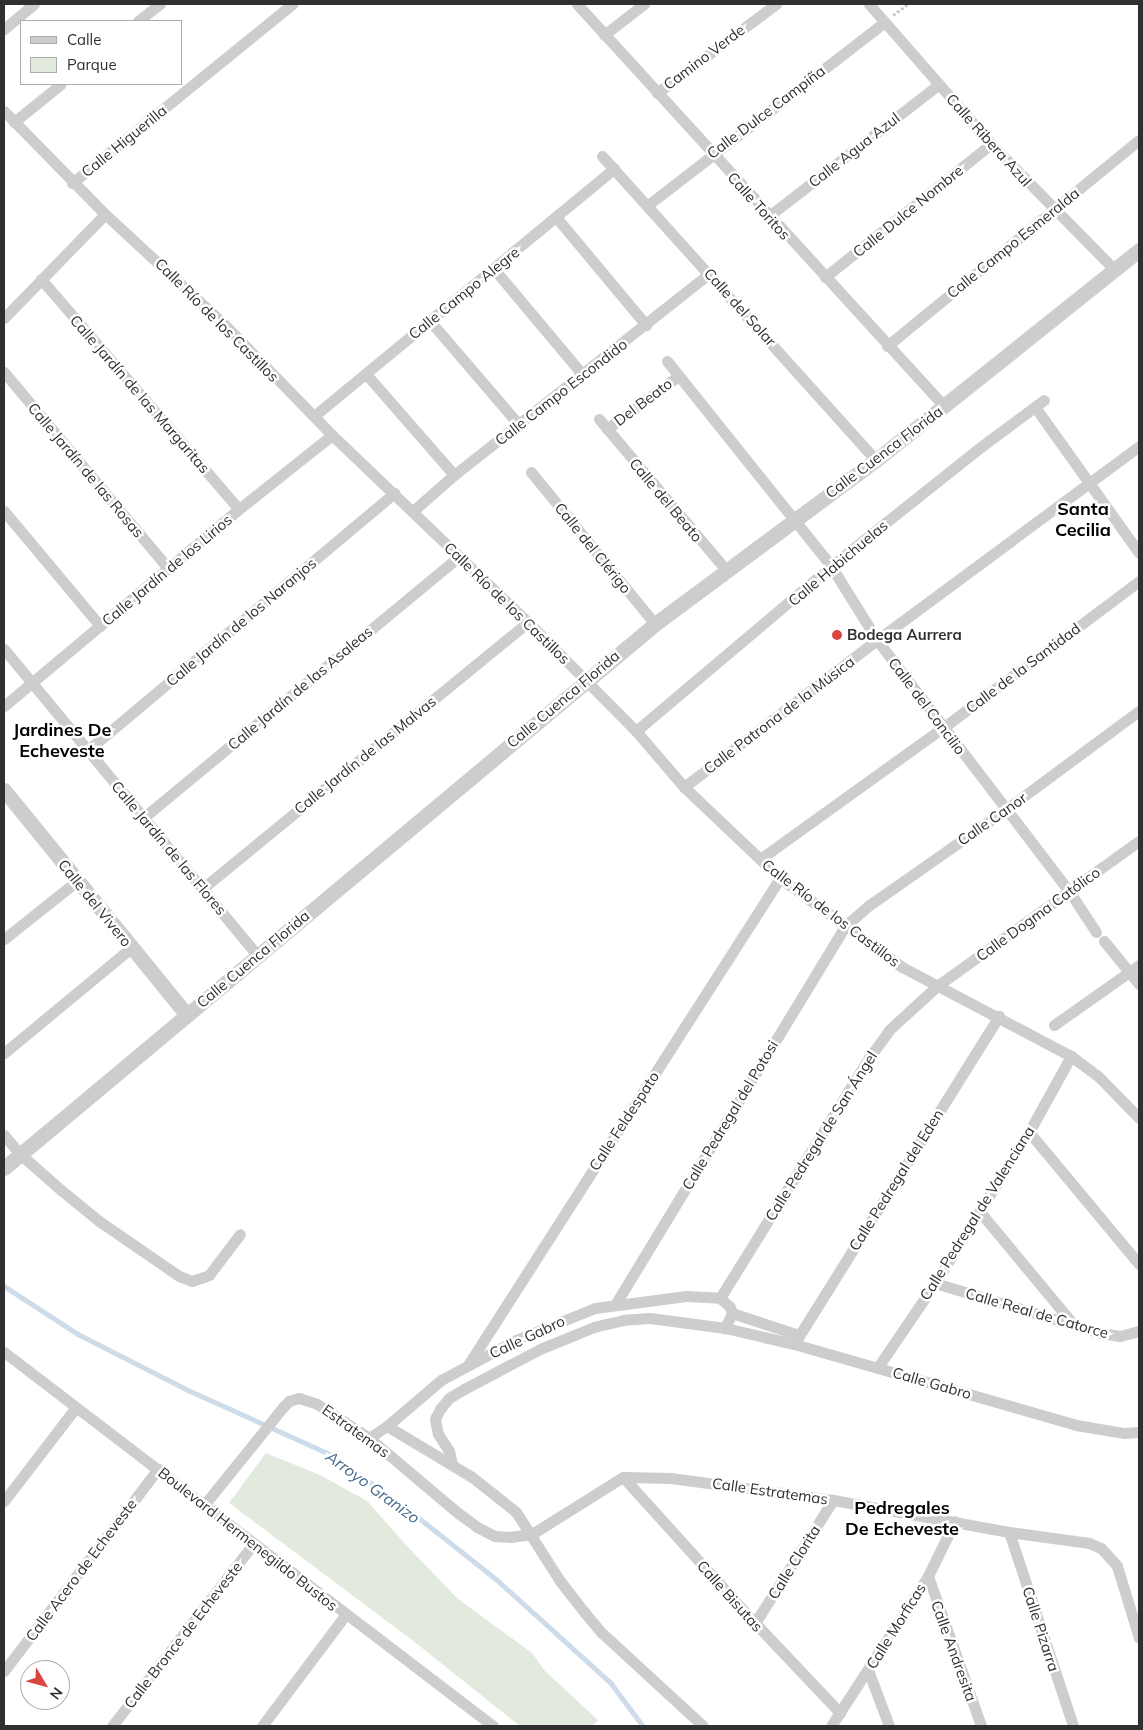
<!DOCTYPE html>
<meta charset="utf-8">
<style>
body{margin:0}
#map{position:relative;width:1143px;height:1730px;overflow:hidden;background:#fff;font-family:Mulish,sans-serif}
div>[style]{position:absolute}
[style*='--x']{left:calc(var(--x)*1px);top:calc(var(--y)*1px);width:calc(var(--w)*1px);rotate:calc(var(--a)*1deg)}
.green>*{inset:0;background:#e2e9dd}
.stream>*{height:4.5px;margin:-2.25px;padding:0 2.25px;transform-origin:2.25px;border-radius:2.25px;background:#cedcea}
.path>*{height:2.5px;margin-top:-1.25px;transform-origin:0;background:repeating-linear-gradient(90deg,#cacaca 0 2.5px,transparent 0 5px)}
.minor>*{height:11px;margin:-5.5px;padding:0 5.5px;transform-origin:5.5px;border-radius:5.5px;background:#cdcdcd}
.tertiary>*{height:15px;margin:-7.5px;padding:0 7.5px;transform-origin:7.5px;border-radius:7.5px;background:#cdcdcd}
.dots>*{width:14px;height:14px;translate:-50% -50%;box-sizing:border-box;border:2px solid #fff;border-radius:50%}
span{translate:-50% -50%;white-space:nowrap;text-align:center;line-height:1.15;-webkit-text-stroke:5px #fff;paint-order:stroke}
.street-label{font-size:15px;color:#303030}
.poi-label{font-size:15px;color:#303030;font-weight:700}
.left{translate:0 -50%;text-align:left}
.water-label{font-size:16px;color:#43688e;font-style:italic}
.quarter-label{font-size:18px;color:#000;font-weight:700}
.frame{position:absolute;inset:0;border:5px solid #303030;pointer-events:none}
.legend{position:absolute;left:20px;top:20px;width:162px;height:65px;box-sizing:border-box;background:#fff;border:1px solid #acacac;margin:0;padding:6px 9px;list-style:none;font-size:15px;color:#303030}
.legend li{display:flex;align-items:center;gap:10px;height:25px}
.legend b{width:25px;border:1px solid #acacac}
.north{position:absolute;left:20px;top:1660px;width:50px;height:50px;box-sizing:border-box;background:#fff;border:1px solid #acacac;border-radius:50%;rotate:127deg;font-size:14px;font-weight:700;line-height:20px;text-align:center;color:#303030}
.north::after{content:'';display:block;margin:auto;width:18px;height:22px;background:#d94741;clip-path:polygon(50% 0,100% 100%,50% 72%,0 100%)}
</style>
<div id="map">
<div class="green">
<i style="clip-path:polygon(266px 1453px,322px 1476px,367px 1501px,407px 1546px,458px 1599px,532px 1653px,545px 1671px,598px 1720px,592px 1726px,520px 1726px,412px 1640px,229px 1503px)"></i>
</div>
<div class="stream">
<i style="--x:4;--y:1286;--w:88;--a:33"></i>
<i style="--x:78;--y:1334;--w:123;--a:27"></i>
<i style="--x:188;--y:1390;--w:158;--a:24.3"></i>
<i style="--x:332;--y:1455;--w:95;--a:35.5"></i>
<i style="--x:409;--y:1510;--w:111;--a:38.4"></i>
<i style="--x:496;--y:1579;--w:155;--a:42.1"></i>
<i style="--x:611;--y:1683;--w:54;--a:53.3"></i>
</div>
<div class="path">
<i style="--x:893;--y:15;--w:19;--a:-36"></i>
</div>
<div class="minor">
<i style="--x:577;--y:4;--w:544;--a:47.61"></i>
<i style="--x:869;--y:4;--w:186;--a:48.9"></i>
<i style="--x:991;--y:144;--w:177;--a:45.5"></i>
<i style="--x:138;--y:21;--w:28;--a:-38"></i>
<i style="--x:4;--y:29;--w:39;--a:-40"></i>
<i style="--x:604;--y:35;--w:51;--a:-37.8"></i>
<i style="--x:657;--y:93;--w:149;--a:-36.8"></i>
<i style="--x:4;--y:111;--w:144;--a:45.6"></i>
<i style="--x:105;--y:214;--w:163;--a:42.8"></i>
<i style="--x:225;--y:325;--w:153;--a:45.8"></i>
<i style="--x:332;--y:435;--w:271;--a:43.7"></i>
<i style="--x:528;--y:622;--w:153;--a:45.3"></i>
<i style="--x:636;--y:731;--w:74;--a:49.4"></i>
<i style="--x:684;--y:787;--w:132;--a:43.5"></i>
<i style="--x:780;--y:878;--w:151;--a:36.1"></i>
<i style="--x:902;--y:967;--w:191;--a:27.8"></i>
<i style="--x:1071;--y:1056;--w:34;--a:37"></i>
<i style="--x:1098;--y:1076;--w:59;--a:45.7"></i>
<i style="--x:14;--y:122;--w:60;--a:-39"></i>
<i style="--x:602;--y:156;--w:409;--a:48"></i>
<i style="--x:72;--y:183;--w:284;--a:-39.1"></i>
<i style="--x:648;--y:205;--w:299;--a:-37.7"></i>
<i style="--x:769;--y:216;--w:215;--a:-37.8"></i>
<i style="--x:556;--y:217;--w:141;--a:50.2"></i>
<i style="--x:494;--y:269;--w:138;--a:50"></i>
<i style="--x:825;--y:277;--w:213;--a:-38.7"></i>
<i style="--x:41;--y:279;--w:303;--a:49.3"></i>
<i style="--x:4;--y:318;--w:145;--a:-45.8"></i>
<i style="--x:430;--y:321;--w:137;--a:49.4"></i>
<i style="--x:887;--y:346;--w:325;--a:-39.3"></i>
<i style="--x:667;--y:361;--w:263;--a:51.3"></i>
<i style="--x:831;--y:566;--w:87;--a:58.1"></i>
<i style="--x:877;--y:640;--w:316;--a:52.6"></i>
<i style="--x:1069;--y:891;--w:49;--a:56.6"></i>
<i style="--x:4;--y:372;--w:256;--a:50.1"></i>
<i style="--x:366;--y:374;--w:134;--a:48.9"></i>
<i style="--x:1035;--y:407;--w:179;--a:54.5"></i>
<i style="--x:314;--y:416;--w:389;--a:-39.5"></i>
<i style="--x:599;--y:419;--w:197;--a:49.9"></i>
<i style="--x:607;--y:429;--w:89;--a:-36.7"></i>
<i style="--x:531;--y:472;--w:196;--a:50.8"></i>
<i style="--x:4;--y:511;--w:150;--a:50.1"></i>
<i style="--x:413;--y:511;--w:55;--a:-41.3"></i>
<i style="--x:454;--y:475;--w:326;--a:-38.3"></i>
<i style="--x:4;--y:649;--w:397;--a:50.4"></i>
<i style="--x:4;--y:706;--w:307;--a:-40"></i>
<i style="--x:239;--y:509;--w:119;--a:-38.5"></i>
<i style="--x:636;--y:731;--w:255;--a:-40.2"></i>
<i style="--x:831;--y:566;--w:193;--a:-38.5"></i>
<i style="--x:982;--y:446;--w:77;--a:-36.6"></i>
<i style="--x:88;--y:750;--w:400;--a:-40"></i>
<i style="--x:684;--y:787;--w:243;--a:-37.3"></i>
<i style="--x:877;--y:640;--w:326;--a:-36.5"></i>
<i style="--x:143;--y:818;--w:409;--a:-39.6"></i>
<i style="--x:760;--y:859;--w:226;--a:-35.7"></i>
<i style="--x:944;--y:727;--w:244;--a:-36.8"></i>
<i style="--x:203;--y:888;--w:420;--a:-39.3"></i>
<i style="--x:4;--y:939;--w:93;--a:-38.5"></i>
<i style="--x:1104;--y:941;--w:55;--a:50.9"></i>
<i style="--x:1054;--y:1025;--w:104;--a:-35.2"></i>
<i style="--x:4;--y:1053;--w:165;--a:-39.6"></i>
<i style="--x:1029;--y:1132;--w:172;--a:50.2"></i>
<i style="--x:4;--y:1135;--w:25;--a:50"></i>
<i style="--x:20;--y:1154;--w:55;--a:41.3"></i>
<i style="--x:61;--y:1190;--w:49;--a:39.2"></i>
<i style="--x:99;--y:1221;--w:97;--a:34.5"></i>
<i style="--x:179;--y:1276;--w:14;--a:21"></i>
<i style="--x:192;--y:1281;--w:18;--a:-19"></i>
<i style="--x:209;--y:1275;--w:51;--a:-52.9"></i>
<i style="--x:980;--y:1212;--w:146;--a:50.3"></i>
<i style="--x:935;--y:1283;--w:173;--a:16.8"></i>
<i style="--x:1101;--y:1333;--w:19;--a:9"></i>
<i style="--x:1120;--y:1336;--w:20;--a:-15"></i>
<i style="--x:720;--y:1298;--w:282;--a:-58.2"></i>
<i style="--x:869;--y:1058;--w:34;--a:-54"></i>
<i style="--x:889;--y:1030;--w:65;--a:-42.5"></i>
<i style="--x:937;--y:986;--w:249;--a:-35.7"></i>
<i style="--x:616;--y:1303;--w:441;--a:-58.7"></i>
<i style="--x:845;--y:926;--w:30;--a:-41"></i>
<i style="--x:868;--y:906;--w:167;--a:-35"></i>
<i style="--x:1005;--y:810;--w:167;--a:-36.5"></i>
<i style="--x:732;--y:1313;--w:71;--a:18.2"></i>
<i style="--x:725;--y:1328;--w:71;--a:13.1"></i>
<i style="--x:794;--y:1344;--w:293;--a:16"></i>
<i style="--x:1076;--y:1425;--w:49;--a:9.5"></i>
<i style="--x:1124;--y:1433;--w:15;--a:-4"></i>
<i style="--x:794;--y:1344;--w:387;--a:-58"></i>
<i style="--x:4;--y:1352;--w:616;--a:37.41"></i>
<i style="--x:468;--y:1365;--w:578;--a:-57.35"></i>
<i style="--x:878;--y:1367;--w:102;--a:-55.8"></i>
<i style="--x:935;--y:1283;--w:178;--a:-58.1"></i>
<i style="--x:1029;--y:1132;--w:87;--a:-61.1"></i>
<i style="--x:387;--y:1426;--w:99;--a:31"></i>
<i style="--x:472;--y:1477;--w:56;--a:38.5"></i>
<i style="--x:516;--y:1512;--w:82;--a:57.5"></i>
<i style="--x:560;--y:1581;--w:41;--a:52"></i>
<i style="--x:585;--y:1613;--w:26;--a:50"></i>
<i style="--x:602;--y:1633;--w:137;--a:42.6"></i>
<i style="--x:369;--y:1438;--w:22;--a:-34"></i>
<i style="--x:387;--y:1426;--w:71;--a:-40.4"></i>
<i style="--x:441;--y:1380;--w:85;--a:-28.1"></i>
<i style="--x:516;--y:1340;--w:85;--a:-22.1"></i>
<i style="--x:595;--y:1308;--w:92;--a:-7.5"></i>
<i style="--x:686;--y:1296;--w:34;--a:3"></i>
<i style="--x:720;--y:1298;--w:13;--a:42"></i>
<i style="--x:730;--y:1307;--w:6;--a:72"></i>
<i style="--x:732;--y:1313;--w:17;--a:115"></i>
<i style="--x:725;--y:1328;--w:76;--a:-172.4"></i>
<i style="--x:650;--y:1318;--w:26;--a:176"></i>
<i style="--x:624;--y:1320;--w:31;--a:167"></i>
<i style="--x:594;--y:1327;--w:58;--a:157.8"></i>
<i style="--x:540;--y:1349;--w:86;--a:152.2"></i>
<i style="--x:464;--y:1389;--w:17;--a:149"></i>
<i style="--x:449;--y:1398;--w:14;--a:129"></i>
<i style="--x:440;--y:1409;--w:11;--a:117"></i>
<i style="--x:435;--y:1419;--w:15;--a:79"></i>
<i style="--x:438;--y:1434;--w:20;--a:57"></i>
<i style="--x:449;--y:1451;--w:13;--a:77"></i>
<i style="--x:623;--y:1477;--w:197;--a:47.9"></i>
<i style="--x:755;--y:1623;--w:124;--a:46.6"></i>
<i style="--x:4;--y:1501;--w:118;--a:-52.5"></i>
<i style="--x:204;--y:1505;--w:127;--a:-51.1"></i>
<i style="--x:284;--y:1406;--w:7;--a:-45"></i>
<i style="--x:289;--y:1401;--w:10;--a:-17"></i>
<i style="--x:299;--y:1398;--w:19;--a:18"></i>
<i style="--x:317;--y:1404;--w:62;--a:33.2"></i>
<i style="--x:369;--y:1438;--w:116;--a:40.1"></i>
<i style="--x:458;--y:1513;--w:24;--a:36"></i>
<i style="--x:477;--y:1527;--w:20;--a:27"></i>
<i style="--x:495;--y:1536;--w:15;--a:4"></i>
<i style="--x:510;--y:1537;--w:22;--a:-8"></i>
<i style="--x:532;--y:1534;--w:107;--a:-32.1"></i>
<i style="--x:623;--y:1477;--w:48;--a:1.2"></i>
<i style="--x:671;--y:1478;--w:163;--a:7.7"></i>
<i style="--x:833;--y:1500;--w:179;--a:10.3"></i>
<i style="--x:1009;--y:1532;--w:81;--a:7.8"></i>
<i style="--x:1089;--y:1543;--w:13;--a:23"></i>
<i style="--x:1101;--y:1548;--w:24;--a:48"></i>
<i style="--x:1117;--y:1566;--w:75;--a:73"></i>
<i style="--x:1009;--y:1532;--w:204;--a:71.7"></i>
<i style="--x:928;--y:1576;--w:159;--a:70.5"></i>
<i style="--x:755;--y:1623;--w:146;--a:-57.6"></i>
<i style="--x:868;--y:1670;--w:60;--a:69.4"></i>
<i style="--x:4;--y:1671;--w:254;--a:-52.7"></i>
<i style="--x:112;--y:1726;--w:230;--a:-52.2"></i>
<i style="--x:262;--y:1726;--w:140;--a:-53.1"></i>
<i style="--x:831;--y:1726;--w:179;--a:-57.1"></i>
<i style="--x:928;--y:1576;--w:61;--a:-63.9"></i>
</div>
<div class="tertiary">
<i style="--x:4;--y:790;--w:290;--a:50.9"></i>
<i style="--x:4;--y:1168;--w:848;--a:-39.88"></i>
<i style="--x:655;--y:624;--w:275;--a:-36.6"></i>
<i style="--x:876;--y:460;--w:337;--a:-38.6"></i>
</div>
<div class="dots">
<i style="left:837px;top:635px;background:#d94741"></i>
</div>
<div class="street-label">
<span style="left:704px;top:57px;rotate:-37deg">Camino Verde</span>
<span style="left:766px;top:112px;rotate:-37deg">Calle Dulce Campiña</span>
<span style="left:989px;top:140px;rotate:48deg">Calle Ribera Azul</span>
<span style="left:124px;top:141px;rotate:-39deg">Calle Higuerilla</span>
<span style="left:854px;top:150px;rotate:-38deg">Calle Agua Azul</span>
<span style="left:759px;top:206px;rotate:48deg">Calle Toritos</span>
<span style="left:908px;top:211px;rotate:-39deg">Calle Dulce Nombre</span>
<span style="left:1013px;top:243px;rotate:-39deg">Calle Campo Esmeralda</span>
<span style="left:464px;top:293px;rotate:-39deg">Calle Campo Alegre</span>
<span style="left:740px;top:307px;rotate:48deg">Calle del Solar</span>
<span style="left:217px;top:320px;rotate:45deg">Calle Río de los Castillos</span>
<span style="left:561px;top:392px;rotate:-38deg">Calle Campo Escondido</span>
<span style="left:140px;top:394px;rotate:49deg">Calle Jardín de las Margaritas</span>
<span style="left:643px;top:402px;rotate:-37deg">Del Beato</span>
<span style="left:884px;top:452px;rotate:-37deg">Calle Cuenca Florida</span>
<span style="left:86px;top:470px;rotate:50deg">Calle Jardín de las Rosas</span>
<span style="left:666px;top:500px;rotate:50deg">Calle del Beato</span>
<span style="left:593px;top:548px;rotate:51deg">Calle del Clérigo</span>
<span style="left:838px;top:563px;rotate:-40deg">Calle Habichuelas</span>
<span style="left:167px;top:570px;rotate:-40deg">Calle Jardín de los Lirios</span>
<span style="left:507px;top:603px;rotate:44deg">Calle Río de los Castillos</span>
<span style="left:241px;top:622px;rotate:-40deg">Calle Jardín de los Naranjos</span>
<span style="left:1023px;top:668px;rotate:-37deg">Calle de la Santidad</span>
<span style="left:300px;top:688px;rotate:-40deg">Calle Jardín de las Asaleas</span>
<span style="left:563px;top:699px;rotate:-40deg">Calle Cuenca Florida</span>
<span style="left:927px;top:706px;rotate:53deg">Calle del Concilio</span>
<span style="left:779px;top:715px;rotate:-37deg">Calle Patrona de la Música</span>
<span style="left:365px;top:755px;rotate:-39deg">Calle Jardín de las Malvas</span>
<span style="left:992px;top:819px;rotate:-35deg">Calle Canor</span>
<span style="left:169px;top:848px;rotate:50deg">Calle Jardín de las Flores</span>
<span style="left:95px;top:903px;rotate:51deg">Calle del Vivero</span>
<span style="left:831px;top:913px;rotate:37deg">Calle Río de los Castillos</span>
<span style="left:1038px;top:914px;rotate:-36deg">Calle Dogma Católico</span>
<span style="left:253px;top:959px;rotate:-40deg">Calle Cuenca Florida</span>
<span style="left:730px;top:1115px;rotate:-59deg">Calle Pedregal del Potosi</span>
<span style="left:624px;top:1121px;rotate:-57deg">Calle Feldespato</span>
<span style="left:821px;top:1136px;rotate:-58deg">Calle Pedregal de San Ángel</span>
<span style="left:896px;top:1180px;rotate:-58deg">Calle Pedregal del Eden</span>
<span style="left:977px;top:1213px;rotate:-58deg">Calle Pedregal de Valenciana</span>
<span style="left:1037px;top:1313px;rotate:16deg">Calle Real de Catorce</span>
<span style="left:527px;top:1337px;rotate:-25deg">Calle Gabro</span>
<span style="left:932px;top:1383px;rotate:16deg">Calle Gabro</span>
<span style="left:356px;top:1431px;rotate:36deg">Estratemas</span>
<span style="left:770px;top:1491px;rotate:8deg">Calle Estratemas</span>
<span style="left:248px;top:1539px;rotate:38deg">Boulevard Hermenegildo Bustos</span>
<span style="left:794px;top:1562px;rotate:-58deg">Calle Clorita</span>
<span style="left:81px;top:1570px;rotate:-53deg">Calle Acero de Echeveste</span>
<span style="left:730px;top:1596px;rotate:48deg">Calle Bisutas</span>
<span style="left:896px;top:1626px;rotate:-58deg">Calle Morficas</span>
<span style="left:1041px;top:1629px;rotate:72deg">Calle Pizarra</span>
<span style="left:183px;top:1635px;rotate:-52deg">Calle Bronce de Echeveste</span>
<span style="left:954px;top:1651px;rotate:70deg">Calle Andresita</span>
</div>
<div class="poi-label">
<span class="left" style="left:847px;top:635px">Bodega Aurrera</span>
</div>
<div class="water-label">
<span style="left:373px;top:1487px;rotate:36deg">Arroyo Granizo</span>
</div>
<div class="quarter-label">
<span style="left:1083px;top:520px">Santa<br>Cecilia</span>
<span style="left:62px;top:741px">Jardines De<br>Echeveste</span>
<span style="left:902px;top:1519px">Pedregales<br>De Echeveste</span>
</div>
<div class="frame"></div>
<ul class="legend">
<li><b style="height:6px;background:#cdcdcd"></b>Calle</li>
<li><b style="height:14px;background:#e2e9dd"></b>Parque</li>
</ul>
<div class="north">N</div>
</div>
